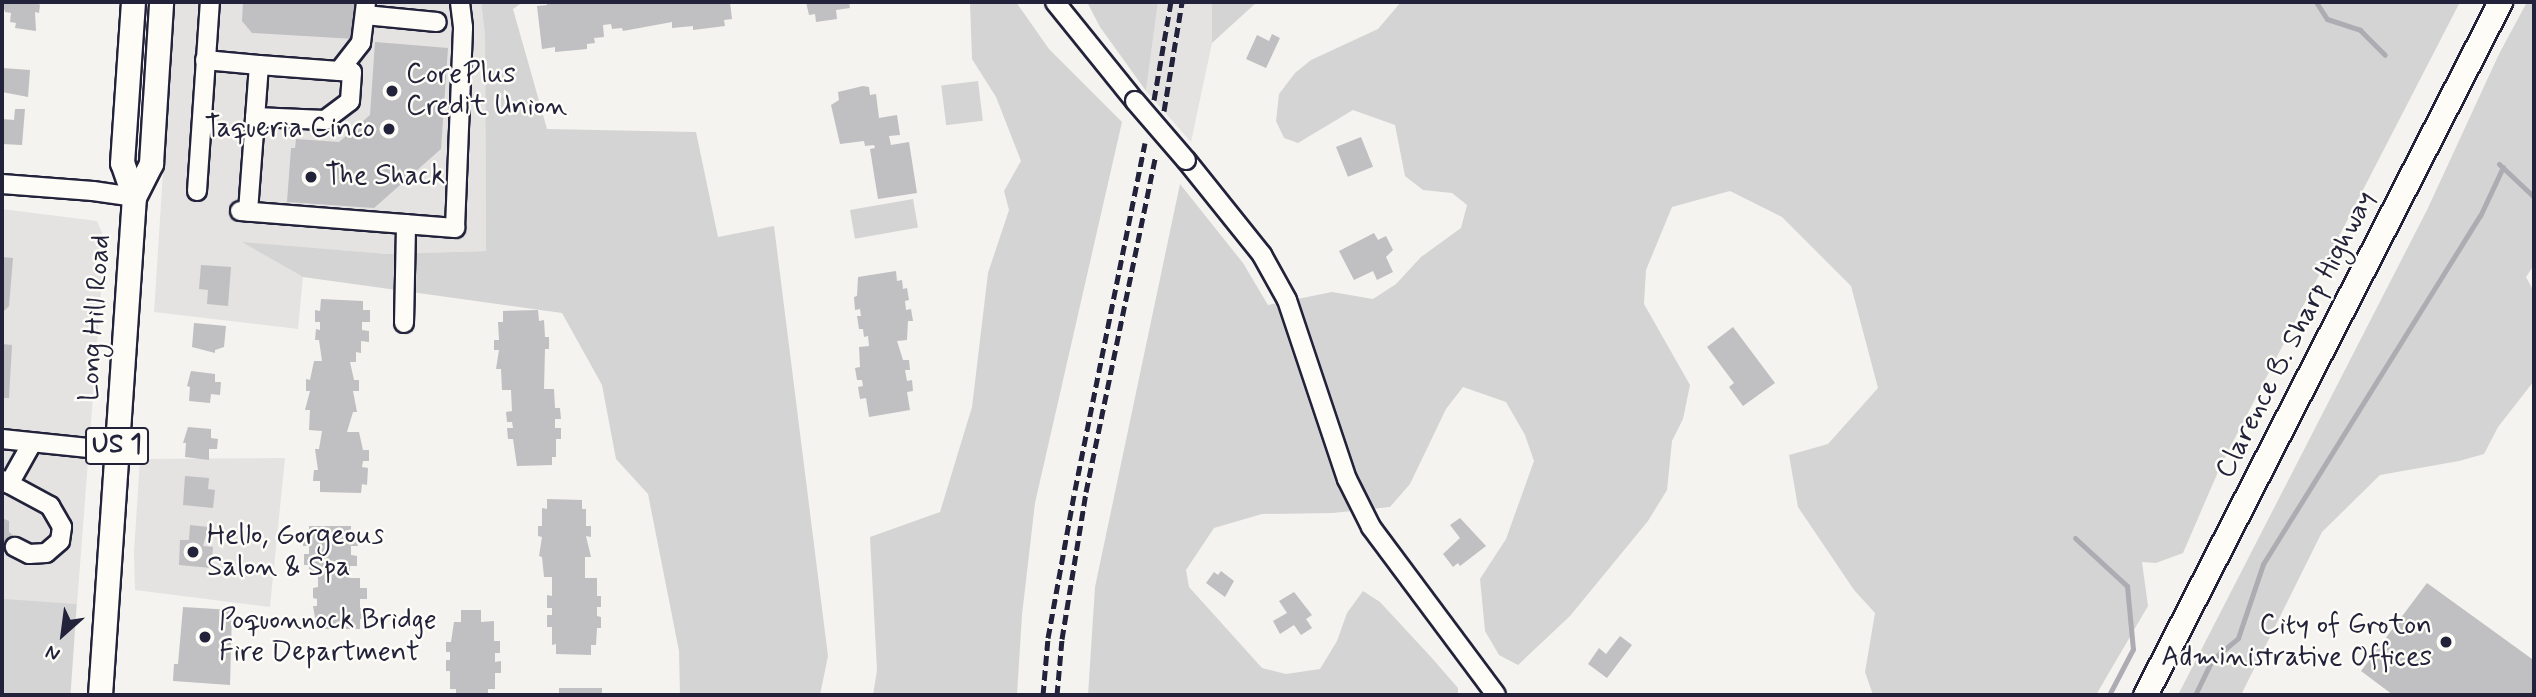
<!DOCTYPE html>
<style>
body{margin:0}
#map{position:relative;width:2536px;height:697px;overflow:hidden;background:#f4f3ef;font-family:Mynerve,sans-serif}
div>[style]{position:absolute}
[style*='--x']{left:calc(var(--x)*1px);top:calc(var(--y)*1px);width:calc(var(--w)*1px);rotate:calc(var(--a)*1deg)}
.built>*{inset:0;background:#e4e3e2}
.green>*{inset:0;background:#d5d4d5;transform-origin:0 0}
.stream>*{height:5px;margin:-2.5px;padding:0 2.5px;transform-origin:2.5px;border-radius:2.5px;background:#acacb2}
.building>*{inset:0;background:#c0bfc2;transform-origin:0 0}
.roads{filter:drop-shadow(2px 0 #22223b) drop-shadow(-2px 0 #22223b) drop-shadow(0 2px #22223b) drop-shadow(0 -2px #22223b)}
.minor>*{height:18px;margin:-9px;padding:0 9px;transform-origin:9px;border-radius:9px;background:#fdfcf7}
.major>*{height:23px;margin:-11.5px;padding:0 11.5px;transform-origin:11.5px;border-radius:11.5px;background:#fdfcf7}
.rail>*{height:5px;margin-top:-2.5px;transform-origin:0;background:repeating-linear-gradient(90deg,#22223b 0 10px,transparent 0 15px)}
.bridges{filter:drop-shadow(2px 0 #22223b) drop-shadow(-2px 0 #22223b) drop-shadow(0 2px #22223b) drop-shadow(0 -2px #22223b)}
.minor-bridge>*{height:18px;margin:-9px;padding:0 9px;transform-origin:9px;border-radius:9px;background:#fdfcf7}
.dots>*{width:19px;height:19px;translate:-50% -50%;box-sizing:border-box;border:4px solid #fdfcf7;border-radius:50%}
span{translate:-50% -50%;white-space:nowrap;text-align:center;line-height:1.15;-webkit-text-stroke:5px #fdfcf7;paint-order:stroke}
.shield-label span{padding:2px 5px;background:#fdfcf7;border:2px solid;border-radius:5px;-webkit-text-stroke-width:0}
.shield-label{font-size:26px;color:#22223b;font-weight:700}
.poi-label{font-size:28px;color:#22223b}
.left{translate:0 -50%;text-align:left}
.right{translate:-100% -50%;text-align:right}
.street-label{font-size:28px;color:#22223b}
.frame{position:absolute;inset:0;border:4px solid #22223b;pointer-events:none}
.north{position:absolute;left:28px;top:599px;width:70px;height:70px;-webkit-text-stroke:5px #fdfcf7;paint-order:stroke;rotate:208deg;font-size:19px;font-weight:700;line-height:28px;text-align:center;color:#22223b}
.north::after{content:'';display:block;margin:auto;width:24px;height:32px;background:#22223b;clip-path:polygon(50% 0,100% 100%,50% 72%,0 100%)}
</style>
<div id="map">
<div class="built">
<i style="clip-path:polygon(174px 2px,481px 2px,485px 35px,486px 251px,388px 254px,245px 243px,303px 277px,298px 329px,154px 312px)"></i>
<i style="clip-path:polygon(1158px 2px,1212px 2px,1212px 43px,1191px 142px,1146px 91px)"></i>
<i style="clip-path:polygon(2px 209px,97px 221px,105px 240px,77px 604px,2px 601px)"></i>
<i style="clip-path:polygon(285px 458px,270px 607px,135px 590px,134px 552px,140px 459px)"></i>
</div>
<div class="green">
<i style="clip-path:polygon(481px 2px,523px 2px,513px 9px,547px 129px,696px 132px,718px 237px,774px 226px,828px 656px,820px 695px,680px 695px,679px 651px,648px 494px,616px 459px,602px 385px,562px 313px,303px 277px,242px 242px,388px 254px,486px 251px,485px 35px)"></i>
<i style="clip-path:polygon(970px 2px,1016px 2px,1049px 49px,1122px 122px,1035px 503px,1022px 615px,1017px 695px,873px 695px,877px 670px,870px 537px,940px 512px,972px 407px,988px 273px,1009px 210px,1004px 191px,1021px 161px,996px 97px,972px 59px)"></i>
<i style="clip-path:polygon(1087px 2px,1158px 2px,1146px 91px,1100px 27px)"></i>
<i style="clip-path:polygon(1212px 2px,1257px 2px,1212px 43px)"></i>
<i style="clip-path:polygon(1401px 2px,2460px 2px,2221px 465px,2183px 553px,2156px 563px,2142px 562px,2148px 606px,2096px 695px,1873px 695px,1865px 672px,1875px 613px,1854px 590px,1798px 507px,1789px 455px,1828px 444px,1878px 388px,1851px 286px,1782px 217px,1730px 191px,1672px 207px,1646px 270px,1644px 304px,1690px 385px,1683px 419px,1672px 441px,1667px 490px,1648px 521px,1570px 616px,1518px 665px,1499px 655px,1485px 631px,1480px 579px,1506px 539px,1534px 461px,1525px 435px,1506px 402px,1463px 387px,1446px 409px,1410px 484px,1390px 507px,1333px 513px,1262px 514px,1214px 528px,1186px 570px,1189px 587px,1262px 668px,1286px 674px,1320px 669px,1337px 641px,1347px 613px,1363px 591px,1380px 602px,1431px 657px,1458px 688px,1458px 695px,1088px 695px,1095px 587px,1180px 184px,1243px 263px,1268px 305px,1332px 292px,1373px 299px,1396px 284px,1421px 257px,1461px 228px,1467px 205px,1452px 193px,1423px 190px,1405px 176px,1395px 125px,1353px 110px,1298px 143px,1284px 138px,1276px 121px,1279px 94px,1295px 73px,1311px 60px,1378px 29px)"></i>
<i style="clip-path:polygon(2527px 2px,2534px 2px,2534px 265px,2526px 277px,2534px 292px,2534px 381px,2498px 427px,2484px 454px,2459px 461px,2380px 475px,2322px 532px,2241px 695px,2178px 695px,2427px 210px,2499px 54px)"></i>
<i style="left:978px;top:81px;width:40px;height:37px;rotate:83deg"></i>
<i style="left:913px;top:199px;width:29px;height:64px;rotate:80deg"></i>
<i style="left:4px;top:599px;width:73px;height:96px;rotate:4deg"></i>
</div>
<div class="stream">
<i style="--x:2316;--y:2;--w:20;--a:57"></i>
<i style="--x:2327;--y:19;--w:35;--a:18"></i>
<i style="--x:2360;--y:30;--w:35;--a:45"></i>
<i style="--x:2499;--y:164;--w:48;--a:43.3"></i>
<i style="--x:2075;--y:538;--w:71;--a:42.7"></i>
<i style="--x:2127;--y:586;--w:63;--a:84.6"></i>
<i style="--x:2133;--y:649;--w:52;--a:117.6"></i>
<i style="--x:2195;--y:695;--w:39;--a:-64"></i>
<i style="--x:2212;--y:660;--w:34;--a:-40"></i>
<i style="--x:2238;--y:638;--w:78;--a:-71.3"></i>
<i style="--x:2263;--y:564;--w:410;--a:-58.1"></i>
<i style="--x:2480;--y:216;--w:54;--a:-64.9"></i>
</div>
<div class="building">
<i style="clip-path:polygon(2px 2px,36px 2px,40px 5px,39px 13px,35px 12px,36px 31px,15px 28px,16px 23px,10px 22px,11px 13px,5px 12px)"></i>
<i style="clip-path:polygon(243px 2px,358px 2px,355px 39px,252px 33px,242px 21px)"></i>
<i style="clip-path:polygon(547px 2px,730px 2px,732px 19px,724px 20px,725px 26px,693px 30px,693px 26px,672px 28px,672px 22px,623px 31px,622px 28px,612px 29px,611px 24px,603px 25px,604px 37px,594px 38px,595px 43px,587px 44px,587px 49px,555px 52px,555px 47px,542px 49px,537px 6px,547px 5px)"></i>
<i style="clip-path:polygon(806px 2px,849px 2px,850px 8px,836px 10px,837px 19px,816px 22px,815px 14px,809px 15px)"></i>
<i style="clip-path:polygon(1272px 34px,1280px 38px,1266px 68px,1246px 59px,1257px 35px,1269px 41px)"></i>
<i style="clip-path:polygon(375px 42px,448px 48px,441px 149px,374px 208px,287px 202px,291px 148px,295px 148px,296px 139px,339px 142px,370px 115px)"></i>
<i style="clip-path:polygon(2px 68px,30px 70px,28px 97px,2px 92px)"></i>
<i style="clip-path:polygon(863px 86px,869px 87px,870px 95px,876px 94px,879px 118px,897px 115px,900px 135px,889px 136px,891px 145px,909px 142px,917px 193px,878px 199px,870px 149px,875px 148px,874px 145px,865px 146px,864px 141px,840px 144px,831px 105px,839px 100px,838px 92px)"></i>
<i style="clip-path:polygon(15px 109px,25px 109px,22px 145px,2px 144px,2px 119px,14px 120px)"></i>
<i style="left:1361px;top:137px;width:32px;height:27px;rotate:68deg"></i>
<i style="clip-path:polygon(1374px 233px,1378px 240px,1386px 236px,1393px 250px,1386px 257px,1393px 272px,1377px 280px,1373px 271px,1354px 280px,1339px 251px)"></i>
<i style="clip-path:polygon(2px 257px,13px 258px,9px 306px,2px 313px)"></i>
<i style="clip-path:polygon(201px 265px,231px 267px,228px 306px,207px 304px,208px 290px,199px 289px)"></i>
<i style="clip-path:polygon(896px 271px,897px 281px,902px 280px,903px 289px,907px 288px,909px 300px,905px 301px,906px 310px,911px 309px,913px 321px,908px 321px,907px 340px,897px 341px,903px 360px,909px 360px,910px 370px,905px 370px,907px 381px,912px 380px,913px 391px,907px 392px,910px 410px,869px 417px,866px 398px,860px 399px,858px 387px,863px 386px,862px 380px,857px 380px,855px 368px,860px 367px,859px 347px,869px 346px,868px 336px,864px 337px,863px 329px,859px 329px,857px 316px,861px 316px,860px 309px,855px 310px,854px 297px,857px 296px,858px 277px)"></i>
<i style="clip-path:polygon(321px 299px,363px 301px,363px 310px,370px 310px,370px 322px,362px 322px,362px 330px,369px 331px,369px 342px,361px 341px,361px 353px,356px 352px,356px 362px,350px 362px,354px 380px,359px 380px,359px 391px,353px 391px,357px 412px,353px 412px,347px 432px,359px 432px,363px 450px,369px 450px,369px 461px,363px 461px,362px 467px,368px 468px,367px 485px,362px 484px,361px 493px,320px 492px,320px 481px,313px 481px,314px 470px,318px 470px,315px 449px,319px 449px,322px 431px,309px 430px,310px 410px,305px 410px,310px 391px,306px 391px,306px 379px,310px 380px,314px 361px,322px 361px,319px 340px,315px 340px,316px 329px,320px 330px,320px 322px,315px 322px,315px 310px,320px 311px)"></i>
<i style="clip-path:polygon(538px 310px,539px 321px,544px 320px,545px 337px,549px 337px,549px 349px,545px 349px,544px 389px,554px 389px,555px 408px,560px 408px,561px 419px,555px 419px,555px 428px,561px 428px,561px 439px,556px 439px,556px 457px,552px 457px,552px 465px,517px 466px,513px 439px,508px 439px,507px 428px,513px 428px,512px 422px,507px 422px,506px 412px,512px 411px,511px 390px,502px 390px,501px 369px,496px 369px,499px 350px,494px 350px,494px 340px,499px 340px,498px 322px,503px 322px,503px 311px)"></i>
<i style="clip-path:polygon(194px 323px,226px 326px,224px 347px,215px 350px,215px 353px,192px 347px)"></i>
<i style="clip-path:polygon(1733px 327px,1775px 383px,1743px 406px,1729px 387px,1734px 383px,1707px 347px)"></i>
<i style="clip-path:polygon(2px 344px,12px 345px,9px 398px,2px 398px)"></i>
<i style="clip-path:polygon(191px 371px,215px 374px,215px 382px,221px 382px,220px 395px,211px 394px,210px 403px,189px 401px,190px 387px,187px 386px)"></i>
<i style="clip-path:polygon(188px 427px,211px 429px,211px 438px,218px 439px,217px 449px,209px 449px,209px 460px,185px 457px,186px 443px,183px 443px)"></i>
<i style="clip-path:polygon(185px 476px,209px 478px,208px 489px,215px 490px,213px 508px,183px 505px)"></i>
<i style="clip-path:polygon(547px 499px,582px 500px,582px 509px,586px 509px,586px 526px,591px 526px,591px 537px,586px 536px,591px 557px,585px 557px,585px 578px,597px 578px,597px 596px,601px 596px,601px 607px,597px 607px,597px 616px,601px 617px,601px 628px,597px 628px,596px 645px,591px 645px,591px 655px,556px 654px,556px 644px,552px 645px,552px 627px,547px 627px,547px 615px,552px 615px,552px 608px,547px 608px,547px 595px,552px 596px,552px 577px,544px 577px,542px 557px,539px 556px,542px 537px,538px 536px,538px 526px,542px 526px,542px 508px,547px 509px)"></i>
<i style="clip-path:polygon(2px 518px,9px 521px,9px 532px,19px 540px,11px 555px,2px 551px)"></i>
<i style="clip-path:polygon(1460px 518px,1486px 546px,1460px 566px,1458px 563px,1453px 567px,1443px 554px,1460px 538px,1450px 525px)"></i>
<i style="clip-path:polygon(190px 525px,208px 527px,203px 546px,213px 547px,211px 568px,179px 565px,180px 540px,189px 540px)"></i>
<i style="clip-path:polygon(309px 526px,351px 526px,351px 535px,358px 535px,358px 546px,351px 546px,351px 555px,357px 556px,357px 566px,350px 566px,350px 578px,360px 578px,360px 588px,367px 588px,367px 599px,360px 599px,360px 608px,367px 608px,367px 619px,360px 619px,360px 629px,317px 629px,313px 606px,317px 606px,317px 599px,313px 598px,313px 588px,318px 587px,318px 577px,309px 577px,309px 565px,304px 565px,304px 554px,309px 554px,309px 546px,303px 546px,303px 535px,309px 535px)"></i>
<i style="clip-path:polygon(1221px 571px,1234px 581px,1225px 597px,1206px 583px,1214px 572px,1218px 575px)"></i>
<i style="clip-path:polygon(2427px 583px,2532px 659px,2534px 695px,2393px 695px,2361px 671px)"></i>
<i style="clip-path:polygon(1294px 592px,1312px 615px,1306px 619px,1312px 628px,1301px 635px,1294px 625px,1280px 634px,1273px 621px,1287px 613px,1279px 601px)"></i>
<i style="clip-path:polygon(183px 607px,232px 610px,230px 685px,173px 681px,174px 664px,178px 664px)"></i>
<i style="clip-path:polygon(461px 610px,481px 610px,481px 622px,494px 621px,494px 641px,500px 641px,500px 653px,495px 653px,495px 662px,501px 661px,501px 673px,495px 673px,495px 689px,488px 689px,488px 695px,456px 695px,456px 689px,450px 689px,450px 671px,446px 671px,446px 660px,450px 660px,450px 652px,446px 652px,446px 642px,451px 642px,454px 622px,461px 622px)"></i>
<i style="clip-path:polygon(1620px 636px,1632px 645px,1607px 678px,1588px 664px,1599px 648px,1606px 654px)"></i>
<i style="left:559px;top:688px;width:43px;height:7px"></i>
</div>
<div class="roads">
<div class="minor">
<i style="--x:1055;--y:2;--w:127;--a:51.1"></i>
<i style="--x:365;--y:15;--w:72;--a:5.6"></i>
<i style="--x:205;--y:60;--w:54;--a:5.3"></i>
<i style="--x:259;--y:65;--w:147;--a:94.3"></i>
<i style="--x:339;--y:71;--w:36;--a:-52"></i>
<i style="--x:361;--y:43;--w:41;--a:-83"></i>
<i style="--x:255;--y:117;--w:70;--a:2.5"></i>
<i style="--x:325;--y:120;--w:31;--a:-37"></i>
<i style="--x:350;--y:101;--w:29;--a:-86"></i>
<i style="--x:352;--y:72;--w:93;--a:-175.7"></i>
<i style="--x:1186;--y:160;--w:122;--a:51.3"></i>
<i style="--x:1262;--y:255;--w:51;--a:60.9"></i>
<i style="--x:1287;--y:300;--w:189;--a:71.5"></i>
<i style="--x:1347;--y:479;--w:54;--a:63.4"></i>
<i style="--x:1371;--y:527;--w:209;--a:53.3"></i>
<i style="--x:2;--y:184;--w:91;--a:4.4"></i>
<i style="--x:93;--y:191;--w:41;--a:8.3"></i>
<i style="--x:197;--y:191;--w:189;--a:-86.1"></i>
<i style="--x:240;--y:211;--w:216;--a:4.5"></i>
<i style="--x:455;--y:228;--w:201;--a:-87.7"></i>
<i style="--x:463;--y:27;--w:25;--a:-97"></i>
<i style="--x:404;--y:323;--w:99;--a:-88.8"></i>
<i style="--x:2;--y:439;--w:87;--a:5.9"></i>
<i style="--x:89;--y:448;--w:28;--a:18"></i>
<i style="--x:2;--y:480;--w:55;--a:28.4"></i>
<i style="--x:50;--y:506;--w:24;--a:60"></i>
<i style="--x:62;--y:527;--w:14;--a:98"></i>
<i style="--x:60;--y:541;--w:18;--a:139"></i>
<i style="--x:46;--y:553;--w:17;--a:177"></i>
<i style="--x:29;--y:554;--w:16;--a:-153"></i>
<i style="--x:9;--y:484;--w:47;--a:-60.7"></i>
</div>
<div class="major">
<i style="--x:134;--y:197;--w:38;--a:-63"></i>
<i style="--x:151;--y:163;--w:161;--a:-86.4"></i>
<i style="--x:100;--y:695;--w:499;--a:-86.1"></i>
<i style="--x:134;--y:197;--w:36;--a:-109"></i>
<i style="--x:122;--y:163;--w:161;--a:-86.1"></i>
<i style="--x:2145;--y:695;--w:779;--a:-62.88"></i>
</div>
</div>
<div class="rail">
<i style="--x:1154;--y:100;--w:99;--a:-80.2"></i>
<i style="--x:1164;--y:111;--w:110;--a:-80.6"></i>
<i style="--x:1043;--y:695;--w:57;--a:-85"></i>
<i style="--x:1048;--y:638;--w:150;--a:-79.7"></i>
<i style="--x:1075;--y:490;--w:354;--a:-78.6"></i>
<i style="--x:1057;--y:695;--w:56;--a:-84.9"></i>
<i style="--x:1062;--y:639;--w:149;--a:-80.7"></i>
<i style="--x:1086;--y:492;--w:344;--a:-78.3"></i>
</div>
<div class="bridges">
<div class="minor-bridge">
<i style="--x:1135;--y:101;--w:78;--a:49.2"></i>
</div>
</div>
<div class="dots">
<i style="left:392px;top:91px;background:#22223b"></i>
<i style="left:389px;top:129px;background:#22223b"></i>
<i style="left:311px;top:177px;background:#22223b"></i>
<i style="left:193px;top:552px;background:#22223b"></i>
<i style="left:205px;top:637px;background:#22223b"></i>
<i style="left:2446px;top:642px;background:#22223b"></i>
</div>
<div class="shield-label">
<span style="left:117px;top:446px">US 1</span>
</div>
<div class="poi-label">
<span class="left" style="left:406px;top:91px">CorePlus<br>Credit Union</span>
<span class="right" style="left:375px;top:129px">Taqueria Cinco</span>
<span class="left" style="left:325px;top:177px">The Shack</span>
<span class="left" style="left:207px;top:552px">Hello, Gorgeous<br>Salon &amp; Spa</span>
<span class="left" style="left:219px;top:637px">Poquonnock Bridge<br>Fire Department</span>
<span class="right" style="left:2432px;top:642px">City of Groton<br>Administrative Offices</span>
</div>
<div class="street-label">
<span style="left:96px;top:318px;rotate:-86deg">Long Hill Road</span>
<span style="left:2296px;top:335px;rotate:-63deg">Clarence B. Sharp Highway</span>
</div>
<div class="frame"></div>
<div class="north">N</div>
</div>
